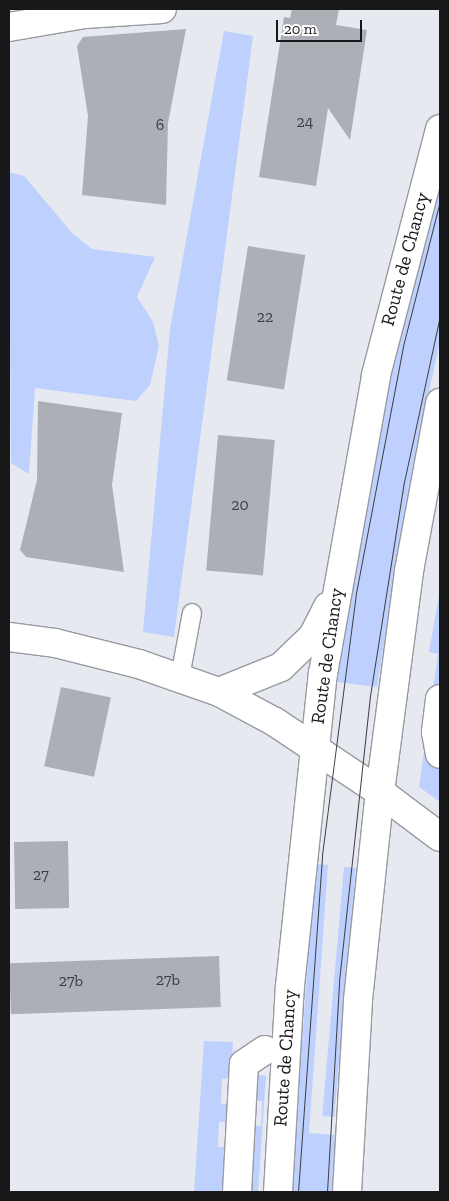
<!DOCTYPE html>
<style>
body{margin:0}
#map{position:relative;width:449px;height:1201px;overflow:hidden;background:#e7e9f0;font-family:"Zilla Slab",serif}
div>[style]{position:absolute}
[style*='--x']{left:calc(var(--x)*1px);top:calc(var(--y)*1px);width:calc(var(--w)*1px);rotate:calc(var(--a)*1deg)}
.green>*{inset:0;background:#bed0fe;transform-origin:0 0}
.building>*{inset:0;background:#adafb6;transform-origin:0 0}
.roads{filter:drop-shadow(1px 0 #989aa0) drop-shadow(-1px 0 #989aa0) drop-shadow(0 1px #989aa0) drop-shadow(0 -1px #989aa0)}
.lane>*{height:18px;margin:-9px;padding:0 9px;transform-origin:9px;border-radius:9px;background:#fff}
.street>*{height:28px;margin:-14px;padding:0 14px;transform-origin:14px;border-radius:14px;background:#fff}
.secondary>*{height:28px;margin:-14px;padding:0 14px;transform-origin:14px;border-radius:14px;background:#fff}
.tram>*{height:1px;margin:-0.5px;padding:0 0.5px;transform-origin:0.5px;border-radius:0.5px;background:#3d3d41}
span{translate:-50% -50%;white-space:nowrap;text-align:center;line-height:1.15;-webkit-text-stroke:4px #fff;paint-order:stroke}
.number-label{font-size:16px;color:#3d3e42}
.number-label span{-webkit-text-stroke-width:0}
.street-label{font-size:19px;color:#18181b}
.frame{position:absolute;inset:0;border:10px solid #18181b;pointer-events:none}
.scale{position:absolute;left:276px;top:20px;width:86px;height:22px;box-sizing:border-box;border:2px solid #18181b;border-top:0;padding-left:6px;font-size:15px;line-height:18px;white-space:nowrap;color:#18181b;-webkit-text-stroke:4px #fff;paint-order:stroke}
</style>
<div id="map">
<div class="green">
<i style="clip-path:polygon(224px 31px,253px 36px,174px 637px,143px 632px,170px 329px)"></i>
<i style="clip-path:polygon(9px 172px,24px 176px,72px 233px,92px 249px,155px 257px,137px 297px,153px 322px,159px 346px,150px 385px,136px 401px,35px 388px,29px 474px,11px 463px)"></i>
<i style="clip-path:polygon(440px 178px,440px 341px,413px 466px,377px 687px,337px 682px,358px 545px,396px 347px)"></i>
<i style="clip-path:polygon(440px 590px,440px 802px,419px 787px,438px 654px,429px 652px)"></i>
<i style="clip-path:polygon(315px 864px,328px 865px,309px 1133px,335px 1135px,332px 1192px,291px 1192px)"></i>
<i style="left:344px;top:867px;width:12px;height:250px;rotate:5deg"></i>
<i style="clip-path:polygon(204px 1041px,233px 1042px,231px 1078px,222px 1079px,221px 1104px,229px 1104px,228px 1122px,219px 1122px,218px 1147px,227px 1147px,225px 1192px,194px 1192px)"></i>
<i style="clip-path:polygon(255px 1074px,266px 1076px,258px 1192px,248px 1192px,252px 1125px,261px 1126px,262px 1101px,253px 1101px)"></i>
</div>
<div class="building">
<i style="clip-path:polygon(292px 9px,339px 9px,336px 25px,367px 30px,350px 140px,328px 108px,316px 186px,259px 177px,284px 17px,290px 18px)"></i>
<i style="clip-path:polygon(186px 29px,168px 123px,166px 205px,82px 195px,88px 116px,77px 46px,83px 37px)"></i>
<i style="left:248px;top:246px;width:58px;height:136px;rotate:9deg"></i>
<i style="clip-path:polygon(38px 401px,122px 413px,112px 485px,124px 572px,26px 557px,20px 550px,37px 480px)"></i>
<i style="left:218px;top:435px;width:57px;height:136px;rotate:5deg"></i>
<i style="left:61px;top:687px;width:51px;height:81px;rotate:12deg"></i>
<i style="left:68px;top:841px;width:67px;height:54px;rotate:89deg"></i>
<i style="left:219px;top:956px;width:51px;height:210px;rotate:88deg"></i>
</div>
<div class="roads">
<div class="lane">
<i style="--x:180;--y:677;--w:65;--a:-79.4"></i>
</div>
<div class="street">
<i style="--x:9;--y:27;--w:77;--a:-9.7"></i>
<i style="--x:85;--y:14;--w:77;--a:-3.7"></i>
<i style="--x:440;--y:699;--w:33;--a:97"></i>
<i style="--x:436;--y:732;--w:22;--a:80"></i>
<i style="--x:380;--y:792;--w:75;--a:36.9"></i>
<i style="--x:237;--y:1192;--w:128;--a:-86.9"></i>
<i style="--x:244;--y:1064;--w:25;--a:-34"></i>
</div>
<div class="secondary">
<i style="--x:9;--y:637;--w:46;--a:7.4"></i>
<i style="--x:55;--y:643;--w:87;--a:14"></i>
<i style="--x:139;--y:664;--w:85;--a:19.3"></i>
<i style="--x:219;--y:692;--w:64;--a:28.2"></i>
<i style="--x:275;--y:722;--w:126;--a:33.7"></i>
<i style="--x:219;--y:692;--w:67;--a:-22"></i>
<i style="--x:281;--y:667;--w:45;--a:-44.1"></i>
<i style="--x:313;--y:636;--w:33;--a:-63"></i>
<i style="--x:278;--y:1192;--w:206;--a:-86.7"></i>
<i style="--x:290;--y:986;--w:314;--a:-84"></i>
<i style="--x:323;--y:674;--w:304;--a:-79.9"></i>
<i style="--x:376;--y:375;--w:254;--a:-75.4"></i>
<i style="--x:347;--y:1192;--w:192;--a:-86.7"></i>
<i style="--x:358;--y:1000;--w:209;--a:-84"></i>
<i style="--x:380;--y:792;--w:223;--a:-82.5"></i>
<i style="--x:409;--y:571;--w:171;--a:-79.5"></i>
</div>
</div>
<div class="tram">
<i style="--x:298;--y:1192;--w:338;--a:-85.9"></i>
<i style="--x:322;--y:855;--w:264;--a:-82.6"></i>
<i style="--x:356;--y:593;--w:251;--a:-79.2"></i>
<i style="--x:403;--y:346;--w:150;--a:-75.7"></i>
<i style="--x:327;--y:1192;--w:211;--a:-86.7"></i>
<i style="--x:339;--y:981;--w:287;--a:-83.8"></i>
<i style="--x:370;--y:696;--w:217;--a:-81"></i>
<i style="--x:404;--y:482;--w:171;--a:-77.8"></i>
</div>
<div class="number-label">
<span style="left:305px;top:122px">24</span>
<span style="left:160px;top:125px">6</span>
<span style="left:265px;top:317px">22</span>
<span style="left:240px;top:505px">20</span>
<span style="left:41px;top:875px">27</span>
<span style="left:168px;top:980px">27b</span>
<span style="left:71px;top:981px">27b</span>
</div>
<div class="street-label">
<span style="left:405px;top:259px;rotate:-75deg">Route de Chancy</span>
<span style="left:327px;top:656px;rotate:-82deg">Route de Chancy</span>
<span style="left:285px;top:1058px;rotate:-86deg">Route de Chancy</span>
</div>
<div class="frame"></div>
<div class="scale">20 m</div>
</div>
